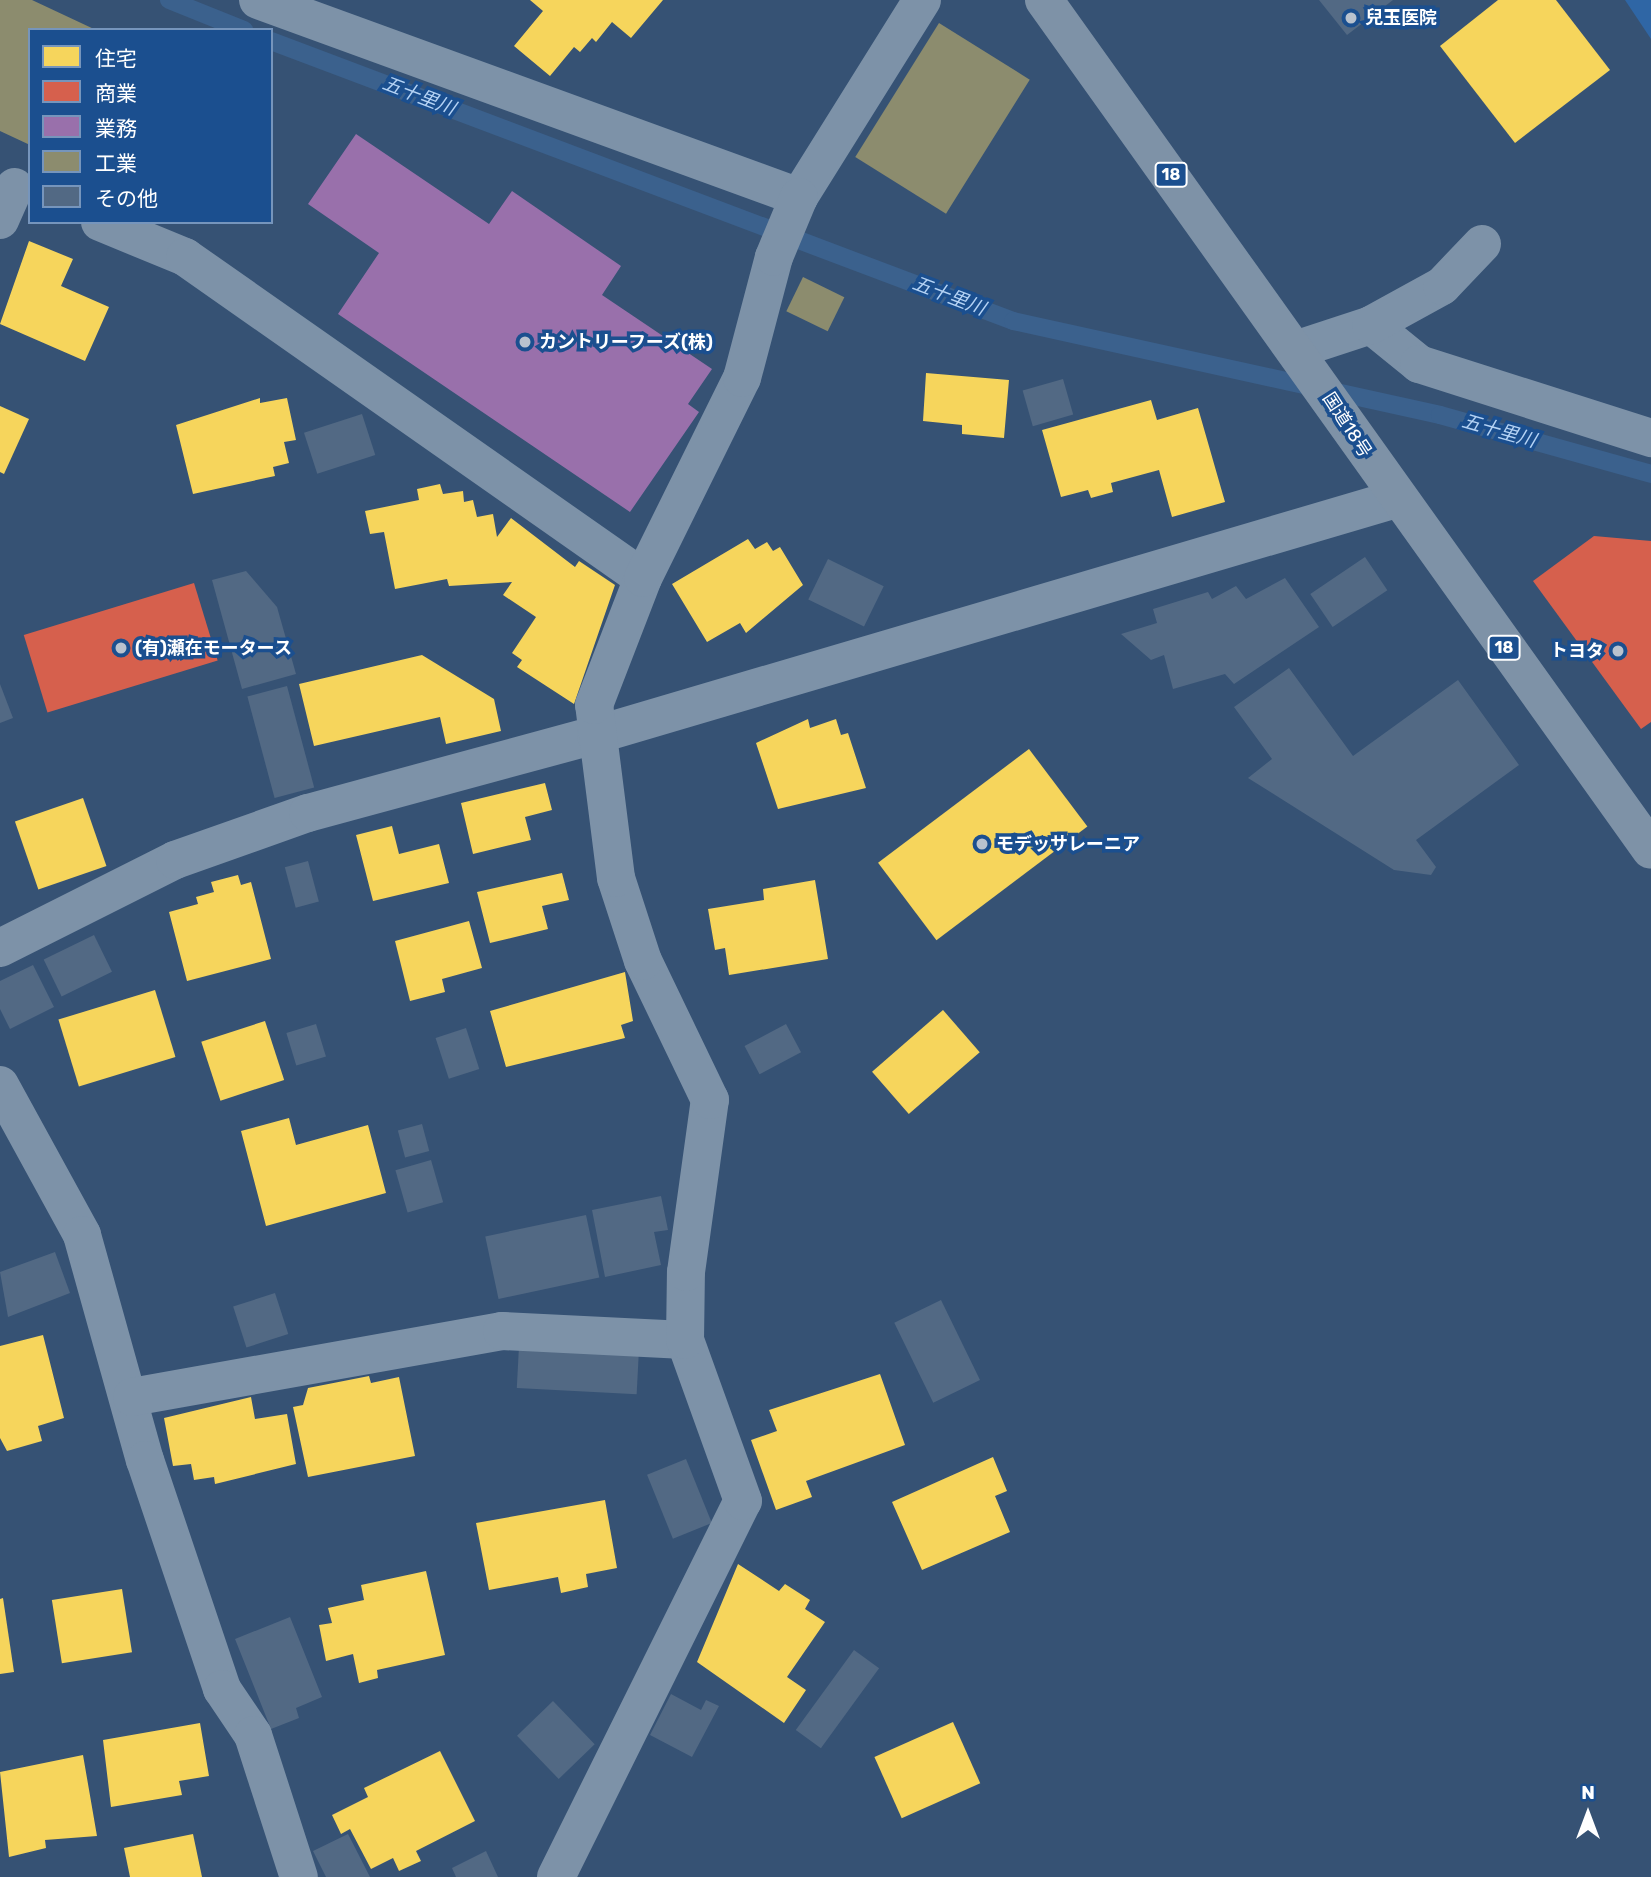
<!DOCTYPE html>
<meta charset="utf-8">
<style>
body{margin:0}
#map{position:relative;width:1651px;height:1877px;overflow:hidden;background:#365274;font-family:Rubik,"Noto Sans JP",sans-serif}
div>[style]{position:absolute}
[style*='--x']{left:calc(var(--x)*1px);top:calc(var(--y)*1px);width:calc(var(--w)*1px);rotate:calc(var(--a)*1deg)}
.green>*{inset:0;background:#2f66a5}
.homes>*{inset:0;background:#f6d55c;transform-origin:0 0}
.shops>*{inset:0;background:#d6604d;transform-origin:0 0}
.offices>*{inset:0;background:#9970ab}
.industry>*{inset:0;background:#8c8c6e;transform-origin:0 0}
.stream>*{height:18px;margin:-9px;padding:0 9px;transform-origin:9px;border-radius:9px;background:#3b618d}
.building>*{inset:0;background:#526984;transform-origin:0 0}
.minor>*{height:38px;margin:-19px;padding:0 19px;transform-origin:19px;border-radius:19px;background:#7d92a8}
.highway>*{height:38px;margin:-19px;padding:0 19px;transform-origin:19px;border-radius:19px;background:#7e92a7}
.dots>*{width:19px;height:19px;translate:-50% -50%;box-sizing:border-box;border:4px solid #1b4f8f;border-radius:50%}
span{translate:-50% -50%;white-space:nowrap;text-align:center;line-height:1.15;-webkit-text-stroke:7px #1b4f8f;paint-order:stroke}
.shield-label span{padding:2px 5px;background:#1b4f8f;border:2px solid;border-radius:5px;-webkit-text-stroke-width:0}
.shield-label{font-size:16px;color:#fff;font-weight:700}
.poi-label{font-size:18px;color:#fff;font-weight:700}
.left{translate:0 -50%;text-align:left}
.right{translate:-100% -50%;text-align:right}
.street-label{font-size:18px;color:#fff}
.water-label{font-size:19px;color:#b5d3f5;font-style:italic}
.legend{position:absolute;left:28px;top:28px;width:245px;height:196px;box-sizing:border-box;background:#1b4f8f;border:2px solid #7695bc;margin:0;padding:9px 12px;list-style:none;font-size:21px;color:#fff}
.legend li{display:flex;align-items:center;gap:14px;height:35px}
.legend b{width:35px;border:2px solid #7695bc}
.north{position:absolute;left:1553px;top:1779px;width:70px;height:70px;-webkit-text-stroke:5px #1b4f8f;paint-order:stroke;rotate:0deg;font-size:19px;font-weight:700;line-height:28px;text-align:center;color:#fff}
.north::after{content:'';display:block;margin:auto;width:24px;height:32px;background:#fff;clip-path:polygon(50% 0,100% 100%,50% 72%,0 100%)}
</style>
<div id="map">
<div class="green">
<i style="clip-path:polygon(1625px 0,1651px 0,1651px 39px)"></i>
</div>
<div class="homes">
<i style="clip-path:polygon(530px 0,663px 0,631px 38px,612px 22px,596px 42px,592px 38px,580px 52px,574px 47px,550px 76px,514px 46px,543px 11px)"></i>
<i style="clip-path:polygon(1498px 0,1556px 0,1610px 70px,1515px 143px,1440px 46px)"></i>
<i style="clip-path:polygon(29px 241px,73px 259px,61px 286px,109px 307px,85px 361px,0 324px)"></i>
<i style="clip-path:polygon(926px 373px,1009px 380px,1004px 438px,962px 434px,962px 425px,923px 421px)"></i>
<i style="clip-path:polygon(260px 398px,260px 403px,287px 398px,296px 440px,284px 442px,289px 463px,273px 467px,275px 476px,193px 494px,176px 425px)"></i>
<i style="clip-path:polygon(1151px 400px,1157px 420px,1198px 408px,1225px 502px,1172px 517px,1159px 470px,1111px 483px,1113px 492px,1091px 498px,1088px 490px,1061px 497px,1042px 430px)"></i>
<i style="clip-path:polygon(0 406px,29px 419px,4px 474px,0 472px)"></i>
<i style="clip-path:polygon(440px 484px,443px 494px,463px 491px,464px 502px,473px 500px,477px 517px,493px 514px,497px 537px,511px 518px,575px 567px,579px 561px,615px 585px,574px 704px,517px 667px,522px 660px,512px 653px,536px 617px,503px 595px,512px 582px,449px 586px,447px 579px,395px 589px,384px 532px,370px 534px,365px 511px,419px 500px,417px 489px)"></i>
<i style="clip-path:polygon(748px 539px,755px 549px,767px 542px,773px 551px,780px 547px,803px 585px,746px 633px,740px 623px,707px 642px,672px 584px)"></i>
<i style="clip-path:polygon(422px 655px,494px 699px,501px 731px,446px 744px,440px 717px,314px 746px,299px 684px)"></i>
<i style="clip-path:polygon(808px 719px,810px 728px,836px 719px,841px 735px,848px 733px,866px 788px,778px 809px,756px 743px)"></i>
<i style="left:1029px;top:749px;width:97px;height:189px;rotate:53deg"></i>
<i style="clip-path:polygon(545px 783px,552px 810px,525px 817px,531px 840px,473px 854px,461px 803px)"></i>
<i style="left:83px;top:798px;width:72px;height:72px;rotate:71deg"></i>
<i style="clip-path:polygon(392px 826px,399px 854px,439px 844px,449px 883px,373px 901px,356px 835px)"></i>
<i style="clip-path:polygon(562px 873px,569px 900px,542px 906px,548px 929px,490px 943px,477px 892px)"></i>
<i style="clip-path:polygon(238px 875px,241px 885px,251px 882px,271px 959px,187px 981px,169px 912px,198px 904px,196px 897px,214px 892px,211px 882px)"></i>
<i style="clip-path:polygon(815px 880px,828px 959px,729px 975px,725px 948px,715px 950px,708px 909px,764px 900px,763px 889px)"></i>
<i style="clip-path:polygon(469px 921px,482px 968px,442px 979px,445px 992px,410px 1001px,395px 941px)"></i>
<i style="clip-path:polygon(625px 972px,633px 1021px,621px 1025px,625px 1038px,506px 1067px,490px 1011px)"></i>
<i style="left:155px;top:990px;width:70px;height:101px;rotate:73deg"></i>
<i style="left:943px;top:1010px;width:56px;height:94px;rotate:49deg"></i>
<i style="left:265px;top:1021px;width:62px;height:67px;rotate:72deg"></i>
<i style="clip-path:polygon(289px 1118px,296px 1145px,368px 1125px,386px 1193px,266px 1226px,241px 1131px)"></i>
<i style="clip-path:polygon(43px 1335px,64px 1418px,38px 1426px,42px 1441px,7px 1451px,0 1438px,0 1346px)"></i>
<i style="clip-path:polygon(880px 1374px,905px 1445px,806px 1481px,812px 1497px,776px 1510px,751px 1440px,777px 1431px,769px 1410px)"></i>
<i style="clip-path:polygon(369px 1376px,371px 1383px,399px 1377px,415px 1456px,308px 1477px,293px 1407px,303px 1405px,308px 1388px)"></i>
<i style="clip-path:polygon(251px 1397px,255px 1419px,287px 1414px,296px 1464px,215px 1484px,214px 1477px,194px 1480px,191px 1464px,173px 1466px,164px 1418px)"></i>
<i style="clip-path:polygon(993px 1457px,1007px 1491px,995px 1496px,1010px 1532px,922px 1570px,892px 1502px)"></i>
<i style="clip-path:polygon(605px 1500px,617px 1568px,586px 1574px,588px 1587px,561px 1593px,558px 1577px,489px 1590px,476px 1523px)"></i>
<i style="clip-path:polygon(738px 1564px,779px 1591px,785px 1584px,810px 1600px,805px 1609px,825px 1622px,787px 1677px,806px 1690px,784px 1723px,697px 1662px)"></i>
<i style="clip-path:polygon(426px 1571px,445px 1655px,377px 1670px,378px 1678px,359px 1683px,353px 1654px,326px 1661px,319px 1625px,332px 1623px,328px 1608px,364px 1600px,361px 1585px)"></i>
<i style="left:122px;top:1589px;width:64px;height:71px;rotate:81deg"></i>
<i style="clip-path:polygon(3px 1598px,14px 1672px,0 1674px,0 1599px)"></i>
<i style="left:953px;top:1722px;width:67px;height:86px;rotate:66deg"></i>
<i style="clip-path:polygon(200px 1723px,209px 1776px,179px 1781px,182px 1795px,111px 1807px,103px 1740px)"></i>
<i style="clip-path:polygon(440px 1751px,475px 1821px,416px 1851px,421px 1861px,399px 1871px,393px 1858px,371px 1869px,350px 1829px,341px 1834px,332px 1815px,368px 1797px,364px 1788px)"></i>
<i style="clip-path:polygon(83px 1755px,97px 1836px,45px 1840px,46px 1848px,9px 1857px,0 1772px)"></i>
<i style="clip-path:polygon(193px 1834px,202px 1877px,130px 1877px,124px 1848px)"></i>
</div>
<div class="shops">
<i style="clip-path:polygon(1594px 536px,1651px 541px,1651px 722px,1641px 729px,1533px 581px)"></i>
<i style="left:194px;top:583px;width:81px;height:178px;rotate:73deg"></i>
</div>
<div class="offices">
<i style="clip-path:polygon(356px 134px,489px 224px,512px 191px,621px 266px,602px 295px,712px 369px,688px 404px,699px 412px,630px 512px,338px 314px,379px 253px,308px 204px)"></i>
</div>
<div class="industry">
<i style="clip-path:polygon(0 0,32px 0,96px 30px,30px 30px,30px 145px,0 131px)"></i>
<i style="left:939px;top:23px;width:107px;height:158px;rotate:32deg"></i>
<i style="left:803px;top:277px;width:46px;height:38px;rotate:26deg"></i>
</div>
<div class="stream">
<i style="--x:169;--y:0;--w:81;--a:21.8"></i>
<i style="--x:271;--y:41;--w:793;--a:20.67"></i>
<i style="--x:1013;--y:321;--w:437;--a:12.4"></i>
<i style="--x:1440;--y:415;--w:219;--a:15.6"></i>
</div>
<div class="building">
<i style="clip-path:polygon(1319px 0,1393px 0,1347px 35px)"></i>
<i style="left:1063px;top:379px;width:37px;height:42px;rotate:74deg"></i>
<i style="left:362px;top:414px;width:43px;height:61px;rotate:72deg"></i>
<i style="left:1365px;top:557px;width:40px;height:66px;rotate:56deg"></i>
<i style="left:828px;top:559px;width:62px;height:45px;rotate:26deg"></i>
<i style="clip-path:polygon(246px 571px,277px 607px,296px 674px,242px 689px,212px 580px)"></i>
<i style="clip-path:polygon(1285px 578px,1319px 627px,1234px 684px,1225px 674px,1173px 689px,1164px 655px,1151px 660px,1121px 634px,1157px 623px,1153px 609px,1208px 592px,1212px 599px,1236px 586px,1246px 599px)"></i>
<i style="clip-path:polygon(1289px 668px,1353px 756px,1458px 680px,1519px 765px,1416px 840px,1436px 867px,1431px 875px,1394px 870px,1248px 778px,1272px 759px,1234px 707px)"></i>
<i style="clip-path:polygon(0 684px,13px 718px,0 723px)"></i>
<i style="left:287px;top:686px;width:105px;height:41px;rotate:75deg"></i>
<i style="left:308px;top:861px;width:42px;height:24px;rotate:75deg"></i>
<i style="left:94px;top:935px;width:41px;height:56px;rotate:64deg"></i>
<i style="clip-path:polygon(33px 965px,54px 1007px,10px 1029px,0 1009px,0 981px)"></i>
<i style="left:316px;top:1024px;width:34px;height:31px;rotate:73deg"></i>
<i style="left:786px;top:1024px;width:32px;height:47px;rotate:62deg"></i>
<i style="left:466px;top:1028px;width:43px;height:32px;rotate:72deg"></i>
<i style="left:422px;top:1124px;width:28px;height:25px;rotate:75deg"></i>
<i style="left:431px;top:1160px;width:44px;height:37px;rotate:74deg"></i>
<i style="clip-path:polygon(661px 1196px,668px 1230px,654px 1232px,661px 1265px,605px 1277px,592px 1210px)"></i>
<i style="left:586px;top:1215px;width:64px;height:103px;rotate:78deg"></i>
<i style="clip-path:polygon(55px 1252px,70px 1293px,8px 1317px,0 1272px)"></i>
<i style="left:275px;top:1293px;width:43px;height:44px;rotate:72deg"></i>
<i style="left:941px;top:1300px;width:89px;height:52px;rotate:64deg"></i>
<i style="left:519px;top:1346px;width:120px;height:42px;rotate:3deg"></i>
<i style="left:686px;top:1459px;width:69px;height:42px;rotate:68deg"></i>
<i style="clip-path:polygon(290px 1617px,322px 1697px,296px 1708px,299px 1718px,271px 1729px,235px 1639px)"></i>
<i style="left:854px;top:1650px;width:31px;height:99px;rotate:36deg"></i>
<i style="clip-path:polygon(671px 1694px,701px 1710px,706px 1700px,719px 1706px,692px 1757px,650px 1735px)"></i>
<i style="left:553px;top:1701px;width:60px;height:50px;rotate:46deg"></i>
<i style="clip-path:polygon(348px 1834px,370px 1877px,326px 1877px,313px 1851px)"></i>
<i style="clip-path:polygon(486px 1851px,498px 1877px,456px 1877px,452px 1868px)"></i>
</div>
<div class="minor">
<i style="--x:258;--y:0;--w:576;--a:20.01"></i>
<i style="--x:799;--y:197;--w:232;--a:-58"></i>
<i style="--x:0;--y:220;--w:36;--a:-66"></i>
<i style="--x:100;--y:222;--w:92;--a:22.4"></i>
<i style="--x:185;--y:257;--w:559;--a:35.03"></i>
<i style="--x:1371;--y:325;--w:62;--a:39.1"></i>
<i style="--x:1419;--y:364;--w:244;--a:17.7"></i>
<i style="--x:1298;--y:349;--w:77;--a:-18.2"></i>
<i style="--x:1371;--y:325;--w:81;--a:-28.8"></i>
<i style="--x:1442;--y:286;--w:58;--a:-46.4"></i>
<i style="--x:0;--y:948;--w:196;--a:-26.7"></i>
<i style="--x:175;--y:860;--w:141;--a:-19.5"></i>
<i style="--x:308;--y:813;--w:298;--a:-15.2"></i>
<i style="--x:596;--y:735;--w:834;--a:-16.44"></i>
<i style="--x:0;--y:1085;--w:171;--a:61.3"></i>
<i style="--x:82;--y:1235;--w:234;--a:74.4"></i>
<i style="--x:145;--y:1460;--w:242;--a:71.4"></i>
<i style="--x:222;--y:1689;--w:55;--a:56"></i>
<i style="--x:253;--y:1735;--w:149;--a:72.1"></i>
<i style="--x:132;--y:1397;--w:376;--a:-10.1"></i>
<i style="--x:502;--y:1331;--w:183;--a:2.8"></i>
<i style="--x:556;--y:1877;--w:420;--a:-63.6"></i>
<i style="--x:743;--y:1501;--w:171;--a:-109.8"></i>
<i style="--x:685;--y:1340;--w:68;--a:-89.2"></i>
<i style="--x:686;--y:1272;--w:174;--a:-82.1"></i>
<i style="--x:710;--y:1100;--w:154;--a:-115.7"></i>
<i style="--x:643;--y:961;--w:87;--a:-108"></i>
<i style="--x:616;--y:878;--w:174;--a:-97.2"></i>
<i style="--x:594;--y:705;--w:136;--a:-68.9"></i>
<i style="--x:643;--y:578;--w:223;--a:-63.7"></i>
<i style="--x:742;--y:378;--w:125;--a:-75.2"></i>
<i style="--x:774;--y:257;--w:65;--a:-67.4"></i>
</div>
<div class="highway">
<i style="--x:1044;--y:0;--w:1044;--a:54.47"></i>
</div>
<div class="dots">
<i style="left:1351px;top:18px;background:#b9c2ce"></i>
<i style="left:525px;top:342px;background:#b9c2ce"></i>
<i style="left:121px;top:648px;background:#b9c2ce"></i>
<i style="left:1618px;top:651px;background:#b9c2ce"></i>
<i style="left:982px;top:844px;background:#b9c2ce"></i>
</div>
<div class="shield-label">
<span style="left:1171px;top:175px">18</span>
<span style="left:1504px;top:648px">18</span>
</div>
<div class="poi-label">
<span class="left" style="left:1365px;top:18px">兒玉医院</span>
<span class="left" style="left:539px;top:342px">カントリーフーズ(株)</span>
<span class="left" style="left:135px;top:648px">(有)瀬在モータース</span>
<span class="right" style="left:1604px;top:651px">トヨタ</span>
<span class="left" style="left:996px;top:844px">モデッサレーニア</span>
</div>
<div class="street-label">
<span style="left:1347px;top:425px;rotate:57deg">国道18号</span>
</div>
<div class="water-label">
<span style="left:419px;top:96px;rotate:21deg">五十里川</span>
<span style="left:949px;top:296px;rotate:21deg">五十里川</span>
<span style="left:1499px;top:431px;rotate:16deg">五十里川</span>
</div>
<ul class="legend">
<li><b style="height:19px;background:#f6d55c"></b>住宅</li>
<li><b style="height:19px;background:#d6604d"></b>商業</li>
<li><b style="height:19px;background:#9970ab"></b>業務</li>
<li><b style="height:19px;background:#8c8c6e"></b>工業</li>
<li><b style="height:19px;background:#526984"></b>その他</li>
</ul>
<div class="north">N</div>
</div>
